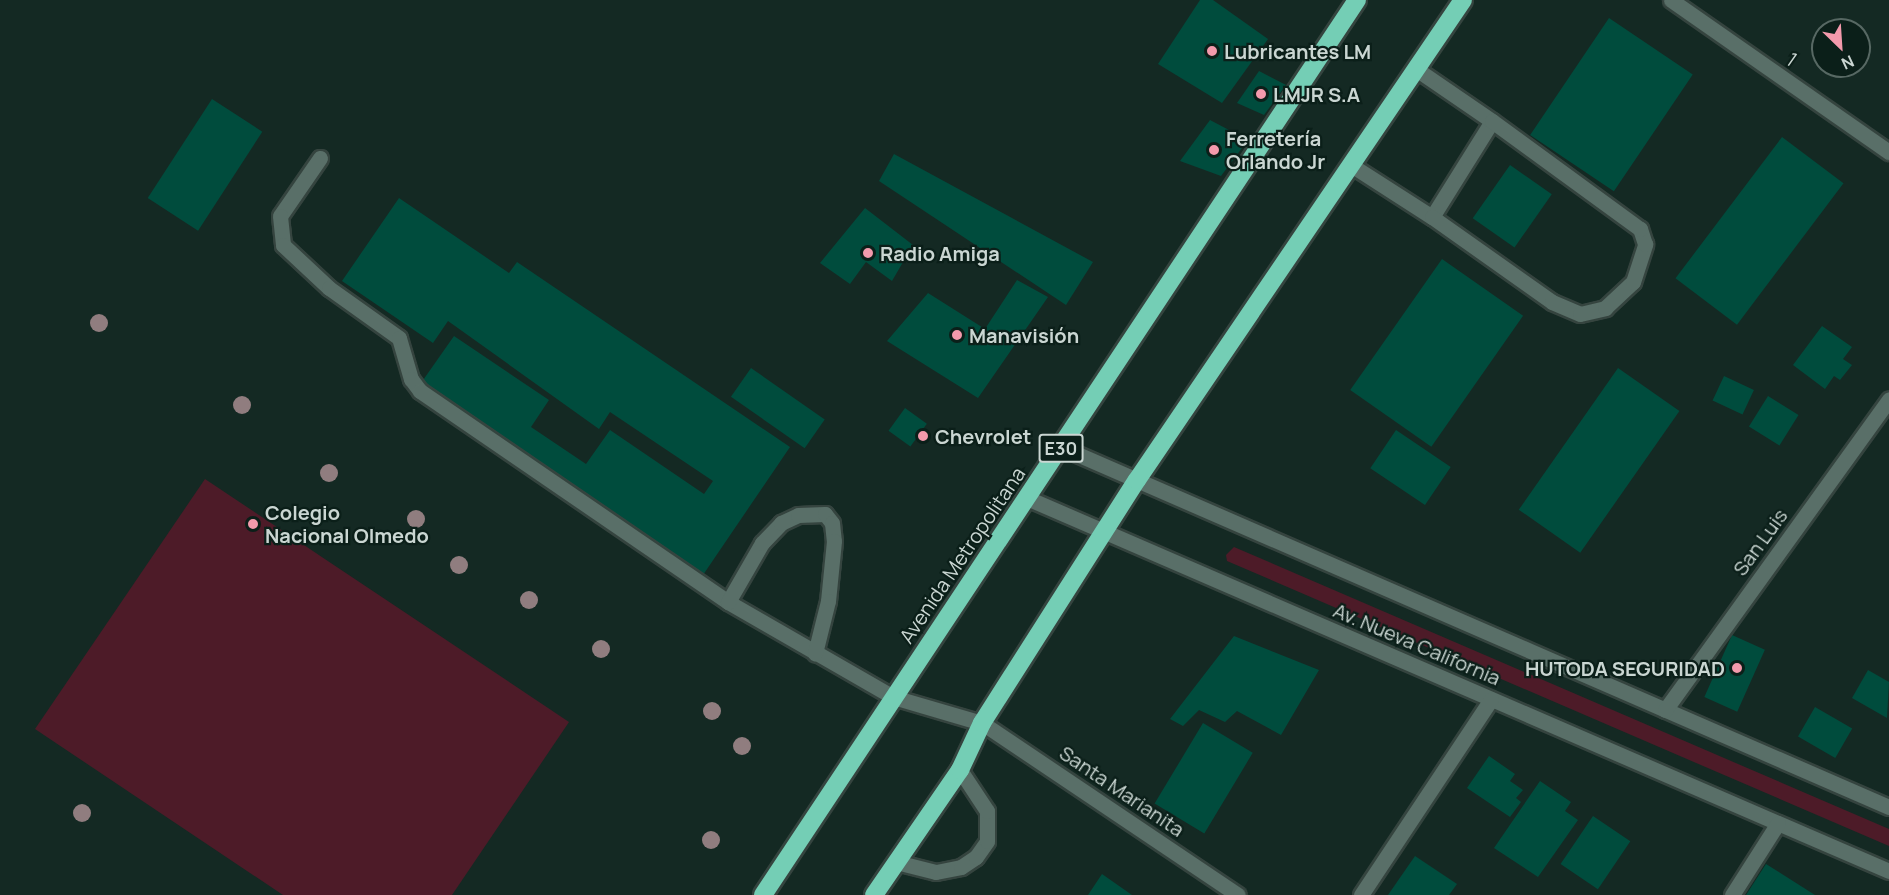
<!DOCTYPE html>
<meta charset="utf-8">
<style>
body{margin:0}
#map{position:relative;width:1889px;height:895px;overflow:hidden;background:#142923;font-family:Manrope,sans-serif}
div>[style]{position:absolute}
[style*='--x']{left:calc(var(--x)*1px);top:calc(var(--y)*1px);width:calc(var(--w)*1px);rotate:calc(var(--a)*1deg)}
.green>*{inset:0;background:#4d1b28}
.building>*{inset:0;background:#004c3d;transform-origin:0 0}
.roads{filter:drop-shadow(2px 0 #35443f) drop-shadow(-2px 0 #35443f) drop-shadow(0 2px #35443f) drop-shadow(0 -2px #35443f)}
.minor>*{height:15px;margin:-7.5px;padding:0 7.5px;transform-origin:7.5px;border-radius:7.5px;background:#596f68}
.highway>*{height:18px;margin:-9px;padding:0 9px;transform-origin:9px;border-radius:9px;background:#74ceb5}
.trees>*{width:18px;height:18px;margin:-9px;border-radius:50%;background:#907d7f}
.dots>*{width:16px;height:16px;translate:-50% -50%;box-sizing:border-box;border:3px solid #0b1f19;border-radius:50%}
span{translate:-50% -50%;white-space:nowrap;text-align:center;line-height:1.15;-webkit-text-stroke:4.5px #0b1f19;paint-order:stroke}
.shield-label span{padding:2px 4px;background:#0b1f19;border:2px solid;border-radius:4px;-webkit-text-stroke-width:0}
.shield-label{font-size:18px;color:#cad6d2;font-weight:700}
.poi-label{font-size:20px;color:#cad6d2;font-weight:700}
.left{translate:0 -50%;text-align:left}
.right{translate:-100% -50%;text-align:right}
.street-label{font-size:20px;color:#cad6d2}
.north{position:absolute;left:1811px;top:18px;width:60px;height:60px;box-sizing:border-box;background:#0b1f19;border:2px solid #576863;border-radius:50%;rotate:155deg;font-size:16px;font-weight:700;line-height:24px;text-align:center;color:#cad6d2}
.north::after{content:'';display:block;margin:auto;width:21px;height:27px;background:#f39aac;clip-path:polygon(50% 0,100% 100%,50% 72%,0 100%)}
</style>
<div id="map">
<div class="green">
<i style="clip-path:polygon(205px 479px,569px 722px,452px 895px,283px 895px,35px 729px)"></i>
<i style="clip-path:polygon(1234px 547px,1889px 829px,1889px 846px,1227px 561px,1226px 555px)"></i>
</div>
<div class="building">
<i style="clip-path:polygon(1200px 0,1213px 0,1268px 39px,1222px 103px,1158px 64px)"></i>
<i style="left:1609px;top:18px;width:101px;height:141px;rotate:34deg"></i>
<i style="clip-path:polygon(1259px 71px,1286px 85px,1264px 115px,1237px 103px)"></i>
<i style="left:212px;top:99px;width:60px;height:118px;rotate:33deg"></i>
<i style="clip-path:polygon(1210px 120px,1248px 140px,1221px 176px,1180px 161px)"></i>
<i style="left:1782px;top:137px;width:77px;height:177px;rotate:37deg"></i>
<i style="clip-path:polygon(894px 154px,1093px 262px,1066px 305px,879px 181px)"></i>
<i style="left:1510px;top:165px;width:51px;height:65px;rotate:35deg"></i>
<i style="clip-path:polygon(399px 198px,509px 273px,517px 262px,790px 447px,703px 575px,421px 383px,454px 336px,549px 400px,531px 427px,586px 464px,610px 430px,704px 494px,713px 481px,610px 412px,599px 429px,448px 321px,433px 343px,342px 281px)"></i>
<i style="clip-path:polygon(865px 208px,913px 245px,892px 281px,866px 262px,850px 284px,820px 263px)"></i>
<i style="left:1442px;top:259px;width:99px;height:160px;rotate:35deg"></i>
<i style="clip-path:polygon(1017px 280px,1048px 297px,978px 398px,887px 341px,928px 293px,985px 329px)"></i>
<i style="clip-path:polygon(1822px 326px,1852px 347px,1843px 359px,1852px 365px,1840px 380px,1834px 376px,1825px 389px,1793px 365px)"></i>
<i style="left:751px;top:368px;width:90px;height:35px;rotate:35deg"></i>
<i style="left:1618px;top:368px;width:75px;height:173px;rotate:35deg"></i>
<i style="left:1724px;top:376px;width:33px;height:27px;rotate:25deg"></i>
<i style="left:1768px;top:396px;width:36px;height:36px;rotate:32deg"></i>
<i style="left:905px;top:408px;width:27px;height:28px;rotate:36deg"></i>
<i style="left:1396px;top:430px;width:66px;height:46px;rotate:34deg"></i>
<i style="left:1732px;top:635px;width:36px;height:68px;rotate:24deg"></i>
<i style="clip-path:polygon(1234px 636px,1319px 670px,1281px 735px,1237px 711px,1225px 722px,1199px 710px,1183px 726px,1170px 719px)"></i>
<i style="clip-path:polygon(1868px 670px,1889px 682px,1887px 718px,1852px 698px)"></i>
<i style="left:1815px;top:707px;width:43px;height:34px;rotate:30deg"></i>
<i style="left:1203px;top:723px;width:58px;height:94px;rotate:31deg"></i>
<i style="clip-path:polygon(1489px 756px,1515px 774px,1510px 781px,1523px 790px,1516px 798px,1521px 802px,1510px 817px,1467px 788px)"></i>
<i style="clip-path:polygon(1540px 781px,1571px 802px,1565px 811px,1578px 820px,1538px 877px,1494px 848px)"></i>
<i style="left:1593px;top:816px;width:45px;height:58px;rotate:34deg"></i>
<i style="clip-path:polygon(1415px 856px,1457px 884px,1449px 895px,1388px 895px)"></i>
<i style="clip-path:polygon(1766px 864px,1815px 895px,1746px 895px)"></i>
<i style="clip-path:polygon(1102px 874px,1132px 895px,1088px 895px)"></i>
</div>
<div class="roads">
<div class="minor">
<i style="--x:1671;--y:0;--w:266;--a:34.9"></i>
<i style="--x:320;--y:158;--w:70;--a:124.6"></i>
<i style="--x:280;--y:216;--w:29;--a:84"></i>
<i style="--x:283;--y:245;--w:63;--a:43.1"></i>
<i style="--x:329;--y:288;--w:86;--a:35.5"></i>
<i style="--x:399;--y:338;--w:43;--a:73.7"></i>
<i style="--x:411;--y:379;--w:15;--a:53"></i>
<i style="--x:420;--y:391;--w:373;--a:34.4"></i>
<i style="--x:728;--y:602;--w:190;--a:29.9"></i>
<i style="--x:893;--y:697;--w:93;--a:16.3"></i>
<i style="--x:982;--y:723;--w:308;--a:33.9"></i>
<i style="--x:1351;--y:165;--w:96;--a:32.7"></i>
<i style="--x:1432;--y:217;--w:113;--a:-58"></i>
<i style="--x:1492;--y:121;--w:92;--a:-145.6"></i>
<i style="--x:1432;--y:217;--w:147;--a:35.3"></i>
<i style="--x:1552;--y:302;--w:30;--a:23"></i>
<i style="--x:1580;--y:314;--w:26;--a:-13"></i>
<i style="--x:1605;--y:308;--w:38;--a:-43"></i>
<i style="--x:1633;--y:282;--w:40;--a:-72"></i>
<i style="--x:1645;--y:244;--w:16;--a:-108"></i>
<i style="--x:1640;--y:229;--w:183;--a:-143.9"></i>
<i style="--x:1061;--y:447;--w:903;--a:23.5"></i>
<i style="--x:1027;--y:498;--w:939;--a:23.4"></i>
<i style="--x:728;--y:602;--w:68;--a:-60"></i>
<i style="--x:762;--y:543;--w:28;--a:-46"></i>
<i style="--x:781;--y:523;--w:19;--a:-25"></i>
<i style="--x:798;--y:515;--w:27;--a:-2"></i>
<i style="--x:825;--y:514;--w:11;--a:52"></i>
<i style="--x:832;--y:523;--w:18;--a:84"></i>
<i style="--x:834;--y:541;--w:60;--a:95.7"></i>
<i style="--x:828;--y:601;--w:54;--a:104"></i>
<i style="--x:1665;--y:710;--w:383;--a:-54.2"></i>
<i style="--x:896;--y:862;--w:41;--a:14"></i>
<i style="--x:936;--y:872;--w:25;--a:-11"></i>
<i style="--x:961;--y:867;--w:18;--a:-34"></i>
<i style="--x:976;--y:857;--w:19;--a:-55"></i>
<i style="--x:987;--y:841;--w:30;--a:-90"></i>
<i style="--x:987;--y:811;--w:49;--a:-123.4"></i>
<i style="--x:1361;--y:895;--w:235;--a:-56.4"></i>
<i style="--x:1732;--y:895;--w:85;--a:-57.4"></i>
</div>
<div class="highway">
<i style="--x:763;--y:895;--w:1074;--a:-56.43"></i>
<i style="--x:874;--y:895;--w:152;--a:-55.5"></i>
<i style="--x:960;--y:770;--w:52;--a:-64.9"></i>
<i style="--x:982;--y:723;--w:288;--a:-57.5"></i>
<i style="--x:1137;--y:480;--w:580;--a:-55.82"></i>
</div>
</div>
<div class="trees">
<i style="left:99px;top:323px"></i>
<i style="left:242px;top:405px"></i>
<i style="left:329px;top:473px"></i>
<i style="left:416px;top:519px"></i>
<i style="left:459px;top:565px"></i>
<i style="left:529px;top:600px"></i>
<i style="left:601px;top:649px"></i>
<i style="left:712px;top:711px"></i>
<i style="left:742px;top:746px"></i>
<i style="left:82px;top:813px"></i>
<i style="left:711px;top:840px"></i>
</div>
<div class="dots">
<i style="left:1212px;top:51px;background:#f39aac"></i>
<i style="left:1261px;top:94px;background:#f39aac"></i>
<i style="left:1214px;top:150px;background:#f39aac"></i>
<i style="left:868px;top:253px;background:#f39aac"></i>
<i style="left:957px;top:335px;background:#f39aac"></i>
<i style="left:923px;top:436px;background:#f39aac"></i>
<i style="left:253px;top:524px;background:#f39aac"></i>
<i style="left:1737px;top:668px;background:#f39aac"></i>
</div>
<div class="shield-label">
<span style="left:1061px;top:448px">E30</span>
</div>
<div class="poi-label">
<span class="left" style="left:1224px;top:51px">Lubricantes LM</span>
<span class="left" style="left:1273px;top:94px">LMJR S.A</span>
<span class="left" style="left:1226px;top:150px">Ferretería<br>Orlando Jr</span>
<span class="left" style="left:880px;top:253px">Radio Amiga</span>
<span class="left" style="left:969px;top:335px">Manavisión</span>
<span class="left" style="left:935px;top:436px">Chevrolet</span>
<span class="left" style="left:265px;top:524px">Colegio<br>Nacional Olmedo</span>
<span class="right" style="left:1725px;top:668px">HUTODA SEGURIDAD</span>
</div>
<div class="street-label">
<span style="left:1792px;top:59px;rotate:35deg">1</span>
<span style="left:1760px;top:542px;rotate:-54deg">San Luis</span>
<span style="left:962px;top:555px;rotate:-56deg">Avenida Metropolitana</span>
<span style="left:1417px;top:644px;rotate:23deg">Av. Nueva California</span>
<span style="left:1122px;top:791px;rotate:34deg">Santa Marianita</span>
</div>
<div class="north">N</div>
</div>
